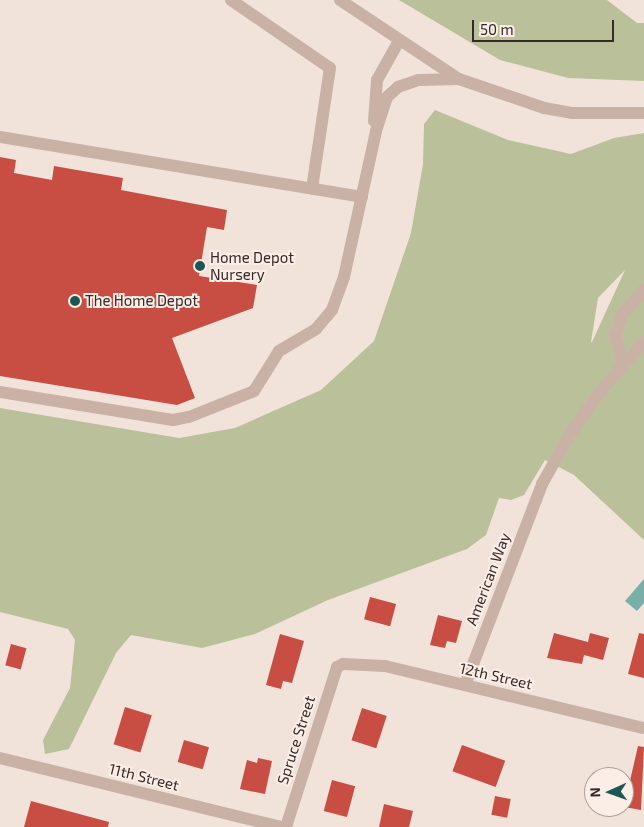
<!DOCTYPE html>
<style>
body{margin:0}
#map{position:relative;width:644px;height:827px;overflow:hidden;background:#f2e3da;font-family:"Exo 2",sans-serif}
div>[style]{position:absolute}
[style*='--x']{left:calc(var(--x)*1px);top:calc(var(--y)*1px);width:calc(var(--w)*1px);rotate:calc(var(--a)*1deg)}
.green>*{inset:0;background:#bac19a}
.water>*{inset:0;background:#78b0a9}
.building>*{inset:0;background:#c84d42;transform-origin:0 0}
.minor>*{height:12px;margin:-6px;padding:0 6px;transform-origin:6px;border-radius:6px;background:#cab1a6}
.dots>*{width:14px;height:14px;translate:-50% -50%;box-sizing:border-box;border:2px solid #faeee6;border-radius:50%}
span{translate:-50% -50%;white-space:nowrap;text-align:center;line-height:1.15;-webkit-text-stroke:4px #faeee6;paint-order:stroke}
.poi-label{font-size:15px;color:#362927}
.left{translate:0 -50%;text-align:left}
.street-label{font-size:15px;color:#362927}
.north{position:absolute;left:584px;top:767px;width:50px;height:50px;box-sizing:border-box;background:#faeee6;border:1px solid #ac9f9a;border-radius:50%;rotate:268deg;font-size:14px;font-weight:700;line-height:20px;text-align:center;color:#362927}
.north::after{content:'';display:block;margin:auto;width:18px;height:22px;background:#1c5853;clip-path:polygon(50% 0,100% 100%,50% 72%,0 100%)}
.scale{position:absolute;left:472px;top:20px;width:142px;height:22px;box-sizing:border-box;border:2px solid #362927;border-top:0;padding-left:6px;font-size:15px;line-height:18px;white-space:nowrap;color:#362927;-webkit-text-stroke:4px #faeee6;paint-order:stroke}
</style>
<div id="map">
<div class="green">
<i style="clip-path:polygon(399px 0,607px 0,637px 23px,644px 23px,644px 81px,568px 78px,500px 60px)"></i>
<i style="clip-path:polygon(evenodd,435px 110px,508px 140px,571px 154px,614px 138px,644px 133px,644px 540px,574px 475px,545px 460px,524px 495px,511px 500px,499px 498px,486px 535px,467px 549px,328px 600px,255px 634px,202px 648px,131px 635px,116px 653px,69px 749px,45px 754px,43px 740px,70px 688px,75px 640px,68px 629px,0 612px,0 408px,179px 438px,235px 428px,321px 390px,374px 341px,411px 233px,423px 164px,424px 124px,435px 110px,625px 270px,592px 342px,591px 342px,598px 298px,625px 270px)"></i>
</div>
<div class="water">
<i style="clip-path:polygon(644px 579px,644px 603px,637px 611px,625px 601px)"></i>
</div>
<div class="building">
<i style="clip-path:polygon(0 157px,16px 160px,14px 173px,52px 180px,54px 166px,123px 178px,121px 190px,227px 210px,224px 230px,207px 227px,199px 276px,257px 285px,253px 308px,172px 338px,195px 398px,177px 405px,0 376px)"></i>
<i style="left:370px;top:597px;width:27px;height:23px;rotate:15deg"></i>
<i style="clip-path:polygon(438px 615px,462px 621px,456px 643px,447px 641px,445px 648px,430px 645px)"></i>
<i style="clip-path:polygon(554px 633px,588px 642px,590px 633px,609px 638px,603px 660px,584px 655px,582px 664px,547px 658px)"></i>
<i style="clip-path:polygon(639px 633px,644px 634px,644px 678px,628px 674px)"></i>
<i style="clip-path:polygon(280px 634px,304px 641px,292px 683px,283px 681px,281px 689px,266px 685px)"></i>
<i style="left:11px;top:644px;width:16px;height:22px;rotate:15deg"></i>
<i style="left:125px;top:707px;width:28px;height:39px;rotate:17deg"></i>
<i style="left:362px;top:708px;width:26px;height:34px;rotate:18deg"></i>
<i style="left:184px;top:740px;width:26px;height:23px;rotate:16deg"></i>
<i style="left:462px;top:745px;width:46px;height:28px;rotate:20deg"></i>
<i style="clip-path:polygon(638px 746px,644px 747px,641px 810px,624px 807px)"></i>
<i style="clip-path:polygon(258px 758px,272px 761px,265px 794px,240px 789px,247px 760px,257px 763px)"></i>
<i style="left:332px;top:780px;width:24px;height:32px;rotate:15deg"></i>
<i style="left:495px;top:796px;width:16px;height:19px;rotate:11deg"></i>
<i style="clip-path:polygon(31px 801px,109px 822px,108px 827px,24px 827px)"></i>
<i style="clip-path:polygon(384px 804px,413px 811px,409px 827px,379px 827px)"></i>
</div>
<div class="minor">
<i style="--x:231;--y:0;--w:120;--a:34.5"></i>
<i style="--x:330;--y:68;--w:122;--a:98.5"></i>
<i style="--x:340;--y:0;--w:143;--a:33.6"></i>
<i style="--x:459;--y:79;--w:90;--a:18.8"></i>
<i style="--x:544;--y:108;--w:28;--a:10"></i>
<i style="--x:572;--y:113;--w:72;--a:0"></i>
<i style="--x:374;--y:121;--w:41;--a:-85.8"></i>
<i style="--x:377;--y:80;--w:45;--a:-60.6"></i>
<i style="--x:0;--y:137;--w:367;--a:9.4"></i>
<i style="--x:623;--y:366;--w:31;--a:-103"></i>
<i style="--x:616;--y:336;--w:21;--a:-76"></i>
<i style="--x:621;--y:316;--w:35;--a:-49"></i>
<i style="--x:0;--y:392;--w:175;--a:9.2"></i>
<i style="--x:173;--y:420;--w:16;--a:-11"></i>
<i style="--x:189;--y:417;--w:70;--a:-21.8"></i>
<i style="--x:254;--y:391;--w:47;--a:-58"></i>
<i style="--x:279;--y:351;--w:43;--a:-30.7"></i>
<i style="--x:316;--y:329;--w:25;--a:-50"></i>
<i style="--x:332;--y:310;--w:35;--a:-70"></i>
<i style="--x:344;--y:277;--w:149;--a:-77.6"></i>
<i style="--x:376;--y:131;--w:36;--a:-72"></i>
<i style="--x:387;--y:97;--w:15;--a:-42"></i>
<i style="--x:398;--y:87;--w:21;--a:-19"></i>
<i style="--x:418;--y:80;--w:41;--a:-1.4"></i>
<i style="--x:465;--y:685;--w:215;--a:-69"></i>
<i style="--x:542;--y:484;--w:61;--a:-60.5"></i>
<i style="--x:572;--y:431;--w:54;--a:-54"></i>
<i style="--x:604;--y:387;--w:60;--a:-48.4"></i>
<i style="--x:0;--y:758;--w:288;--a:13.8"></i>
<i style="--x:286;--y:827;--w:168;--a:-72.3"></i>
<i style="--x:337;--y:667;--w:7;--a:-27"></i>
<i style="--x:343;--y:664;--w:42;--a:2.7"></i>
<i style="--x:385;--y:666;--w:266;--a:13.5"></i>
</div>
<div class="dots">
<i style="left:200px;top:266px;background:#1c5853"></i>
<i style="left:75px;top:301px;background:#1c5853"></i>
</div>
<div class="poi-label">
<span class="left" style="left:210px;top:266px">Home Depot<br>Nursery</span>
<span class="left" style="left:85px;top:301px">The Home Depot</span>
</div>
<div class="street-label">
<span style="left:488px;top:579px;rotate:-69deg">American Way</span>
<span style="left:496px;top:676px;rotate:13deg">12th Street</span>
<span style="left:296px;top:740px;rotate:-72deg">Spruce Street</span>
<span style="left:144px;top:777px;rotate:14deg">11th Street</span>
</div>
<div class="north">N</div>
<div class="scale">50 m</div>
</div>
